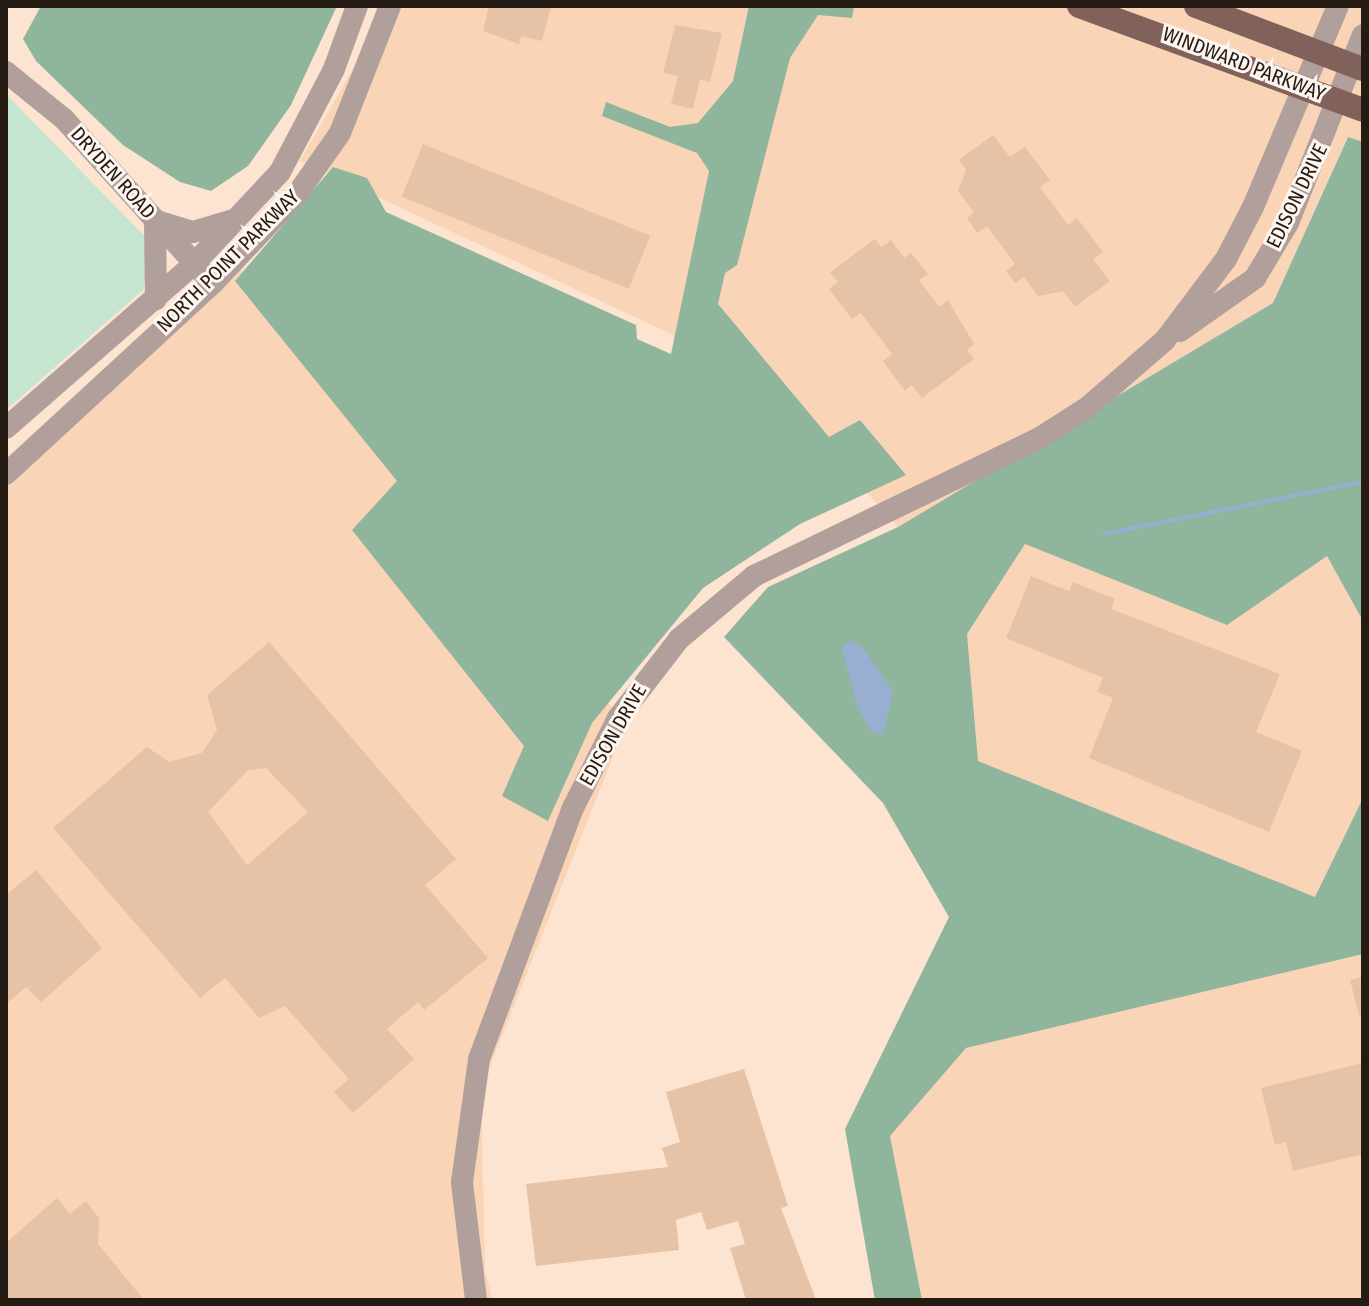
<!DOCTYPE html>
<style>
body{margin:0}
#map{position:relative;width:1369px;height:1306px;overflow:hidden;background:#fde4d0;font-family:"Fira Sans Condensed",sans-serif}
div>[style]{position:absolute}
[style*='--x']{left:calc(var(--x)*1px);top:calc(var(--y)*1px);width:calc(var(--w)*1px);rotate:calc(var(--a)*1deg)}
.built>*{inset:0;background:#fad4b6}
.green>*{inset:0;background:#c6e5d0}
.forest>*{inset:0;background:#8fb59c}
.water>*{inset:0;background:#98afd1}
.stream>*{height:4px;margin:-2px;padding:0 2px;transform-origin:2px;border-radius:2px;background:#98afd1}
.building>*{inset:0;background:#e6c3a6;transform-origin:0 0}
.minor>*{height:22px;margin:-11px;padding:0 11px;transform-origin:11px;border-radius:11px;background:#b19f9b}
.major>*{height:24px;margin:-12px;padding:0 12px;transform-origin:12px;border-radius:12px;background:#80625b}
span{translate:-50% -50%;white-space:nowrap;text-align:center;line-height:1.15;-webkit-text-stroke:6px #fcf5f0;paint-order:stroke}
.street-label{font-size:20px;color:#261b12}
.frame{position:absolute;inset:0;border:8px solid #261b12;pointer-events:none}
</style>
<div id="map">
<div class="built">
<i style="clip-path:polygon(377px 6px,1363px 6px,1363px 142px,1347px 138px,1273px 303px,898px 527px,705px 315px,684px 340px,300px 161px,371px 37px)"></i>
<i style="clip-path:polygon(233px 260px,626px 724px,481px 1089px,485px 1272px,493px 1300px,6px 1300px,6px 478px)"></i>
<i style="clip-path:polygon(1025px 544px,1227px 625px,1327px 555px,1363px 621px,1363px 798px,1315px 898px,978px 761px,967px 634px)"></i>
<i style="clip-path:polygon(1363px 954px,1363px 1300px,922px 1300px,890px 1136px,966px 1048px)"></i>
</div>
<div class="green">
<i style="clip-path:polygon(6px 94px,153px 245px,143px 290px,6px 410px)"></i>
</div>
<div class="forest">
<i style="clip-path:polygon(41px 6px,337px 6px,291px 105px,248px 166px,211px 191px,180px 182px,123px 145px,36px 61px,23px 39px)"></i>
<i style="clip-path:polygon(749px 6px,854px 6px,852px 18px,818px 15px,790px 58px,737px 265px,725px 273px,718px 304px,829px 437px,860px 420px,906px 475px,800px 524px,703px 588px,592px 723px,548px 821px,502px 796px,524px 746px,352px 530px,397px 481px,235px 281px,333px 167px,367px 178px,386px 212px,636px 325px,637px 339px,671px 354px,709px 171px,697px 153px,602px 116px,606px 102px,670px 127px,698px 123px,733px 81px)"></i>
<i style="clip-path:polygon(1348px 137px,1363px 142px,1363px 621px,1327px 556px,1227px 625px,1025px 544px,967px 634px,978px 761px,1315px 897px,1363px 798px,1363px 954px,966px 1048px,890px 1136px,922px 1300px,875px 1300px,845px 1129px,949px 917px,883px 803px,724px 637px,768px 587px,898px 527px,1273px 303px)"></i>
</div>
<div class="water">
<i style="clip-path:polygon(849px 640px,863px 648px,893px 691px,883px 735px,871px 731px,857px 706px,842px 649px)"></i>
</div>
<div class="stream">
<i style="--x:1104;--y:534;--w:264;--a:-11.4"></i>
</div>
<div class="building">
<i style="clip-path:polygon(489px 6px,551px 6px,542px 41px,521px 36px,519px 44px,483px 31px)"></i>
<i style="clip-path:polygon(675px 25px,722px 33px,710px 82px,700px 80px,693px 109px,671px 104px,678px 76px,663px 73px)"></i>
<i style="clip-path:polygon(993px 135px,1010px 157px,1025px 147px,1050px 180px,1040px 187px,1068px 225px,1077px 218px,1103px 252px,1093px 259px,1110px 281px,1075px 307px,1063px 291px,1038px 296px,1024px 277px,1015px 283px,1006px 271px,1015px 264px,987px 226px,977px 233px,967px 218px,974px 212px,958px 191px,966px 170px,959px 160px)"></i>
<i style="left:423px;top:144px;width:245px;height:57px;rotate:22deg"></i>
<i style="clip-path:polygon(875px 239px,881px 247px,891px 240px,904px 258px,911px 253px,928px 274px,919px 280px,939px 307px,948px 300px,974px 344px,967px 350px,974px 359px,922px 398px,912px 385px,905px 391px,883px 361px,892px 354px,861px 313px,852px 319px,829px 289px,838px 282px,830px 272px)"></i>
<i style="clip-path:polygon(1031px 576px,1069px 591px,1073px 582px,1115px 599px,1111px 609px,1280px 674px,1256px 732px,1302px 751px,1269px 832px,1089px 758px,1113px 698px,1097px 692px,1103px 678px,1006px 638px)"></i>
<i style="clip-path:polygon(evenodd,269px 642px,456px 859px,425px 885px,488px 958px,424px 1010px,418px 1002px,387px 1029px,414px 1059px,353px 1113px,334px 1092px,349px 1079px,285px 1006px,259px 1018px,225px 978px,200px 998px,53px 828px,147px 747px,169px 762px,202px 753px,217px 730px,207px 695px,269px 642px,266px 768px,308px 812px,247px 865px,208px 812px,248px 770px,266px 768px)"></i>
<i style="clip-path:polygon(36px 870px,102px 948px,41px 1002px,26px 987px,6px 1004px,6px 895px)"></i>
<i style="clip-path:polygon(1363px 977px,1363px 1015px,1359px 1015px,1350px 980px)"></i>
<i style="clip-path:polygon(1363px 1063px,1363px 1154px,1293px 1171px,1286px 1142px,1275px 1145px,1261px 1088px)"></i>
<i style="clip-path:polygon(744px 1069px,788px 1206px,781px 1208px,816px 1300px,746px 1300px,730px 1248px,745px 1244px,738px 1221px,707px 1230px,701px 1212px,676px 1220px,679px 1250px,536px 1266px,526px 1184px,668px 1167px,662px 1148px,680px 1142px,666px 1092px)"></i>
<i style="clip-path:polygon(57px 1198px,70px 1214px,86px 1201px,99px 1218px,98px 1244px,144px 1300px,6px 1300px,6px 1243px)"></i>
</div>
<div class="minor">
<i style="--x:6;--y:72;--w:75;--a:39"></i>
<i style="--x:64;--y:119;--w:207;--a:47.9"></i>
<i style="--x:155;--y:221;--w:78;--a:89.3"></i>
<i style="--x:160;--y:222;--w:34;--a:17"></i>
<i style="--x:193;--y:232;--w:42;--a:-16.7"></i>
<i style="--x:1180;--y:331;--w:92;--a:-35.2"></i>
<i style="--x:1255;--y:278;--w:64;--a:-59"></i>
<i style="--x:1288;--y:223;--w:202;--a:-68.3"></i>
<i style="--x:6;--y:428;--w:249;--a:-41.1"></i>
<i style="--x:194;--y:264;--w:126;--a:-46.9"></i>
<i style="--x:280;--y:172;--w:116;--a:-62.3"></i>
<i style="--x:334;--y:69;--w:67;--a:-69.9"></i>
<i style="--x:6;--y:474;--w:282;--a:-42.7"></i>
<i style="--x:213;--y:283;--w:124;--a:-46.6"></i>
<i style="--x:298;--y:193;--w:73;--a:-55"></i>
<i style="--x:340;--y:133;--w:136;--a:-68.5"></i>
<i style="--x:476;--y:1300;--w:119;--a:-96.8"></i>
<i style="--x:462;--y:1182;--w:124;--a:-82.1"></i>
<i style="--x:479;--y:1059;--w:268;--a:-69.5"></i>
<i style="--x:573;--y:808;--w:101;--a:-63.4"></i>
<i style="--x:618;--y:718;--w:100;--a:-52.3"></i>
<i style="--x:679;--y:639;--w:98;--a:-40"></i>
<i style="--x:754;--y:576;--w:315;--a:-25.8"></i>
<i style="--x:1038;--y:439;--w:59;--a:-32.6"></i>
<i style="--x:1088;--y:407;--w:102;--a:-41"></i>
<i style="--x:1165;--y:340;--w:101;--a:-53"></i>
<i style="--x:1226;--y:259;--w:59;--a:-62.6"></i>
<i style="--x:1253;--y:207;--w:218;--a:-67.1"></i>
</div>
<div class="major">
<i style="--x:1079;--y:6;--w:302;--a:20.1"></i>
<i style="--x:1196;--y:6;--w:178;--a:20.7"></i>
</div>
<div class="street-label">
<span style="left:1244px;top:64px;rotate:21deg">WINDWARD PARKWAY</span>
<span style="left:113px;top:173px;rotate:48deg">DRYDEN ROAD</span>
<span style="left:1297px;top:196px;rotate:-64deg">EDISON DRIVE</span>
<span style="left:228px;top:261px;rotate:-45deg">NORTH POINT PARKWAY</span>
<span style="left:613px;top:735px;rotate:-60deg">EDISON DRIVE</span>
</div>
<div class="frame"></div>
</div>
